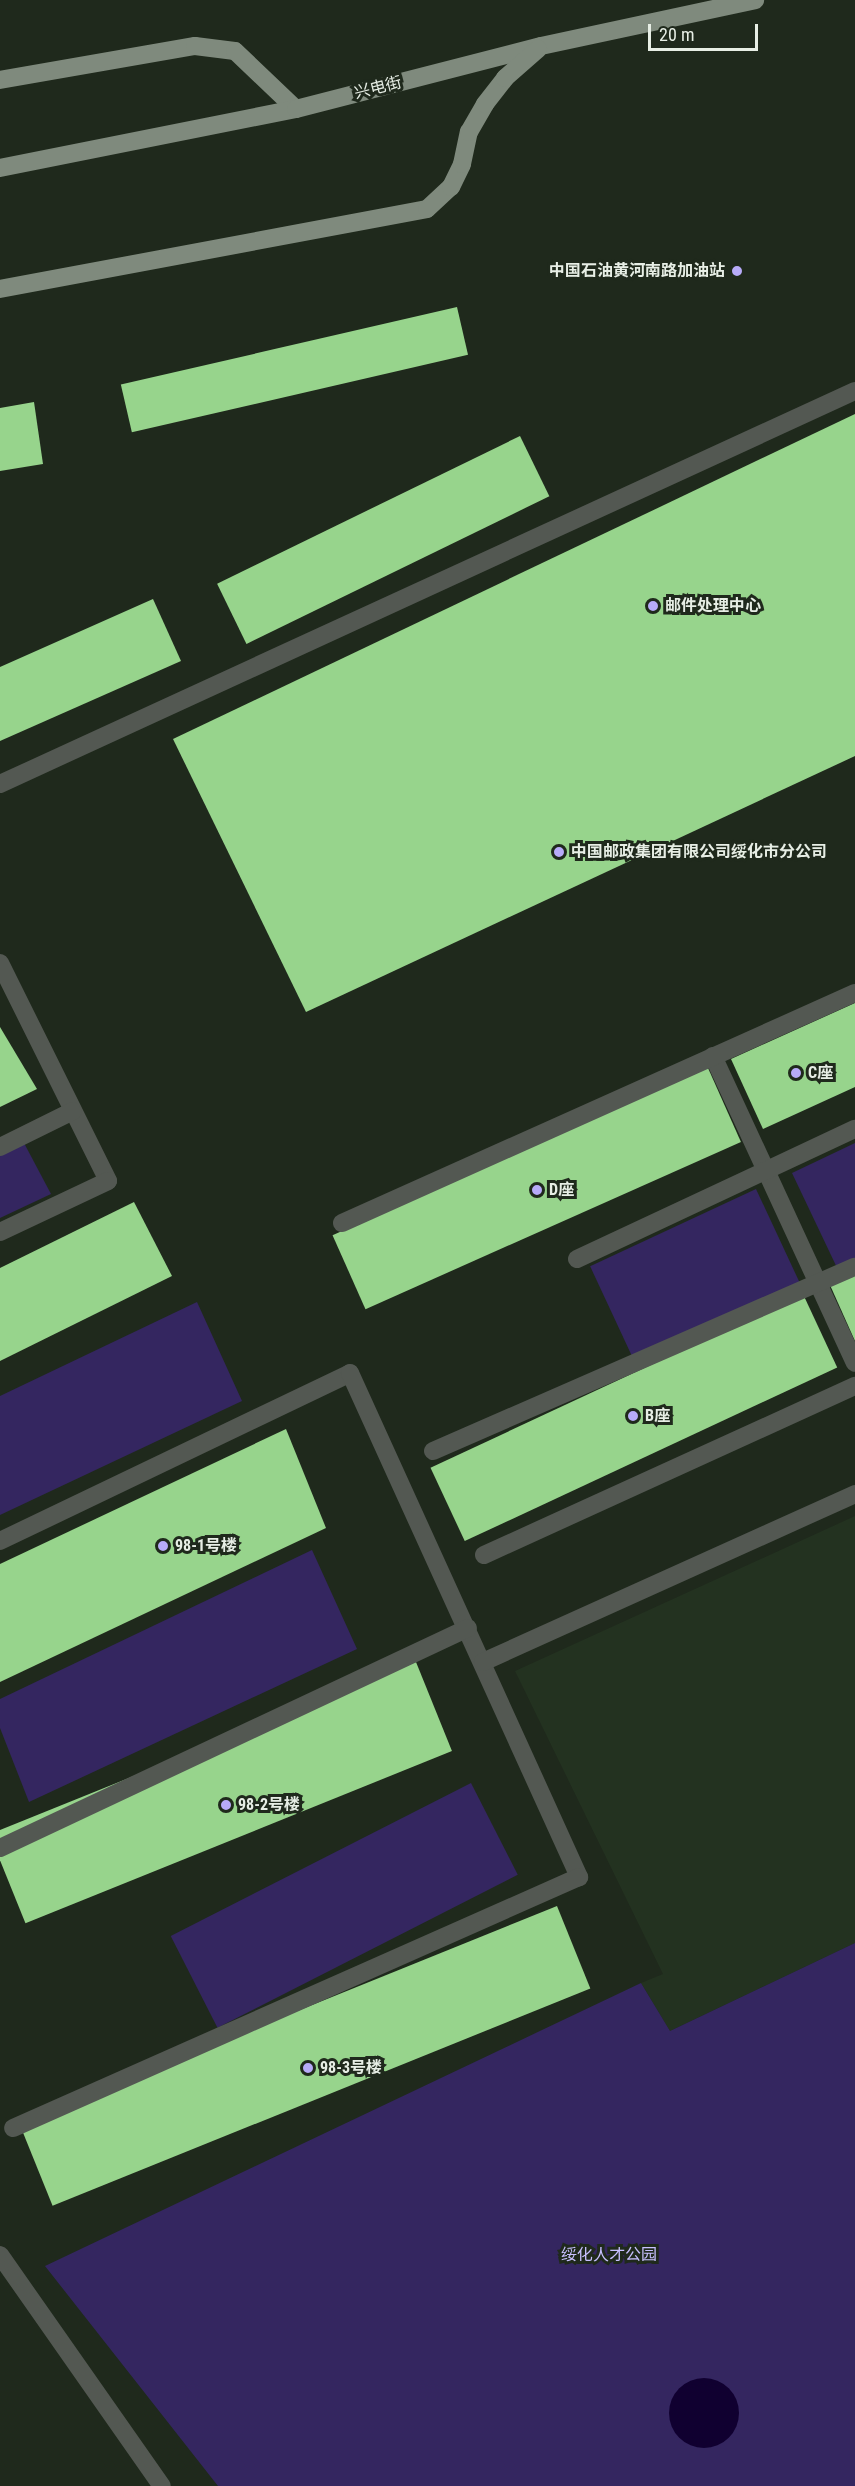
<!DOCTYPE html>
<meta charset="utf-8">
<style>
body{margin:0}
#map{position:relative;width:855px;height:2486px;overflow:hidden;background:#1f291c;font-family:"Roboto Condensed","Noto Sans SC",sans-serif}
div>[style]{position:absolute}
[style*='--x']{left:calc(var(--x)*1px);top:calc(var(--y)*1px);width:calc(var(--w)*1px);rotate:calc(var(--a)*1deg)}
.built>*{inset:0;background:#233220}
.green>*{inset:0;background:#342660;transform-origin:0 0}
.water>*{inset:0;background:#100030}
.round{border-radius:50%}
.building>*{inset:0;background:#97d48c;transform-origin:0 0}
.street>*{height:18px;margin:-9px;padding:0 9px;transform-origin:9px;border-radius:9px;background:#535852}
.primary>*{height:18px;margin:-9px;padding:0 9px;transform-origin:9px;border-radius:9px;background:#7f8a7d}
.dots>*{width:16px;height:16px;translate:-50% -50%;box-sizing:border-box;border:3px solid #1f291c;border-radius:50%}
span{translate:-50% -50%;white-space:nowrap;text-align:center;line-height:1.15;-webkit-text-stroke:6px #1f291c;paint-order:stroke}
.street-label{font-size:16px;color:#e7eee5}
.poi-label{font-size:16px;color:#e7eee5;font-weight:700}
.right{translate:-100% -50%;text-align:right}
.left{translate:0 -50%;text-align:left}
.park-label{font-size:16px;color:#c8c0ff}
.scale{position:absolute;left:648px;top:24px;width:110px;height:27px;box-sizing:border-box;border:3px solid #e7eee5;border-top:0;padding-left:8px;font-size:18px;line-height:21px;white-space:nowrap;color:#e7eee5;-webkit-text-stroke:4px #1f291c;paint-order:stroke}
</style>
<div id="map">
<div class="built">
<i style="clip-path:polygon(855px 1516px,855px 1943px,670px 2031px,641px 1983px,663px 1974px,515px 1671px)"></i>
</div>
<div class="green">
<i style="clip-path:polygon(24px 1143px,51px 1194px,0 1218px,0 1154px)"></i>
<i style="clip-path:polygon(855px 1143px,855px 1268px,840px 1274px,792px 1173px)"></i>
<i style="left:756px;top:1189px;width:103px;height:183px;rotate:65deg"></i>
<i style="clip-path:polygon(197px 1302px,242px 1401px,0 1515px,0 1396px)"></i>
<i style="clip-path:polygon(312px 1550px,357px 1649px,29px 1802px,0 1728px,0 1699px)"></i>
<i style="left:471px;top:1783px;width:103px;height:337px;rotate:63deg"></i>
<i style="clip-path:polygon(855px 1943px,855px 2486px,218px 2486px,45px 2266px,641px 1983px,670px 2031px)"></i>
</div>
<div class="water">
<i class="round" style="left:669px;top:2378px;width:70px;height:70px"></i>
</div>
<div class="building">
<i style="left:457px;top:307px;width:49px;height:345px;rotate:77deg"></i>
<i style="clip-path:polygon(34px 402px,43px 464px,0 471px,0 408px)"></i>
<i style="clip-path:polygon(855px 414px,855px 756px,306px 1012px,173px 739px)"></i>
<i style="left:520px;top:436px;width:67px;height:337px;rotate:64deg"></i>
<i style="clip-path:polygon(153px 599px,181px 661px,0 741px,0 667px)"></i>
<i style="clip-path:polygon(855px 1003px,855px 1087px,763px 1129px,731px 1059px)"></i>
<i style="clip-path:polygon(0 1027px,37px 1089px,0 1107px)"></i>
<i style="left:708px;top:1068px;width:81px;height:411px;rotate:66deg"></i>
<i style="clip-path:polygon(134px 1202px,172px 1276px,0 1361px,0 1268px)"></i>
<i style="clip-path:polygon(855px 1274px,855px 1341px,830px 1285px)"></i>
<i style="left:803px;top:1294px;width:81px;height:411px;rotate:65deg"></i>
<i style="clip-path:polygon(286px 1429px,326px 1528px,0 1682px,0 1564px)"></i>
<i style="left:416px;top:1662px;width:96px;height:460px;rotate:68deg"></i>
<i style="left:557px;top:1906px;width:89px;height:580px;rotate:68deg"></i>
</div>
<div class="street">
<i style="--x:0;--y:784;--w:941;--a:-24.69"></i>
<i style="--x:0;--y:963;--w:243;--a:63.6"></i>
<i style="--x:108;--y:1181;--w:119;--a:154.7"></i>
<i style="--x:713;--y:1056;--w:338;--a:65.2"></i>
<i style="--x:0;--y:1147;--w:81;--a:-26.3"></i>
<i style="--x:342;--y:1223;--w:562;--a:-24.15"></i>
<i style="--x:577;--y:1259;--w:307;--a:-25.1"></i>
<i style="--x:433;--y:1451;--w:460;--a:-23.6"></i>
<i style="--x:0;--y:1541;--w:388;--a:-25.6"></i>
<i style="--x:350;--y:1373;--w:554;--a:65.56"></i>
<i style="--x:579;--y:1877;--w:619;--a:156.08"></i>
<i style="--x:484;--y:1555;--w:408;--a:-24.5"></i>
<i style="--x:483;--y:1662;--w:408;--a:-24.3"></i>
<i style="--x:0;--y:1848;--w:517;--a:-25.18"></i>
<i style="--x:0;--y:2255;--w:282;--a:55"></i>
</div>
<div class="primary">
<i style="--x:0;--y:80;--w:198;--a:-9.9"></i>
<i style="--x:195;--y:46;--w:40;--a:7.1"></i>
<i style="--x:235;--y:51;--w:84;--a:43.6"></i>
<i style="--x:0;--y:168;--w:302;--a:-11.3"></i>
<i style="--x:296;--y:109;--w:253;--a:-14.4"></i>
<i style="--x:541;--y:46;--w:219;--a:-12.1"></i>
<i style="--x:0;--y:289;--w:434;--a:-10.6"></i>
<i style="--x:427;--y:209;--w:33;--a:-43"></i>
<i style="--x:451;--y:187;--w:25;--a:-64"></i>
<i style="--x:462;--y:164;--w:33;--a:-78"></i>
<i style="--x:469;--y:132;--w:32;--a:-60"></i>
<i style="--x:485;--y:104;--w:33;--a:-52"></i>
<i style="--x:505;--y:78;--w:44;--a:-41.3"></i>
</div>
<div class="dots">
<i style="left:737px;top:271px;background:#b7abf8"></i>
<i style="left:653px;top:606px;background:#b7abf8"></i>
<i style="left:559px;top:852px;background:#b7abf8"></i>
<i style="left:796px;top:1073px;background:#b7abf8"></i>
<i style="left:537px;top:1190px;background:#b7abf8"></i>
<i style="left:633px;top:1416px;background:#b7abf8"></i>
<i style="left:163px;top:1546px;background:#b7abf8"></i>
<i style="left:226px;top:1805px;background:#b7abf8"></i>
<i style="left:308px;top:2068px;background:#b7abf8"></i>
</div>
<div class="street-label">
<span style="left:378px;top:88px;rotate:-14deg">兴电街</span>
</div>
<div class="poi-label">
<span class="right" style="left:725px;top:271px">中国石油黄河南路加油站</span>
<span class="left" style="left:665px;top:606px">邮件处理中心</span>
<span class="left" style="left:571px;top:852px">中国邮政集团有限公司绥化市分公司</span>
<span class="left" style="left:808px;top:1073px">C座</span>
<span class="left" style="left:549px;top:1190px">D座</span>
<span class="left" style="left:645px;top:1416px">B座</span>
<span class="left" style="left:175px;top:1546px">98-1号楼</span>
<span class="left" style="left:238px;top:1805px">98-2号楼</span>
<span class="left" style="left:320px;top:2068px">98-3号楼</span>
</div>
<div class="park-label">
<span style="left:609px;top:2255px">绥化人才公园</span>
</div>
<div class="scale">20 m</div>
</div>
